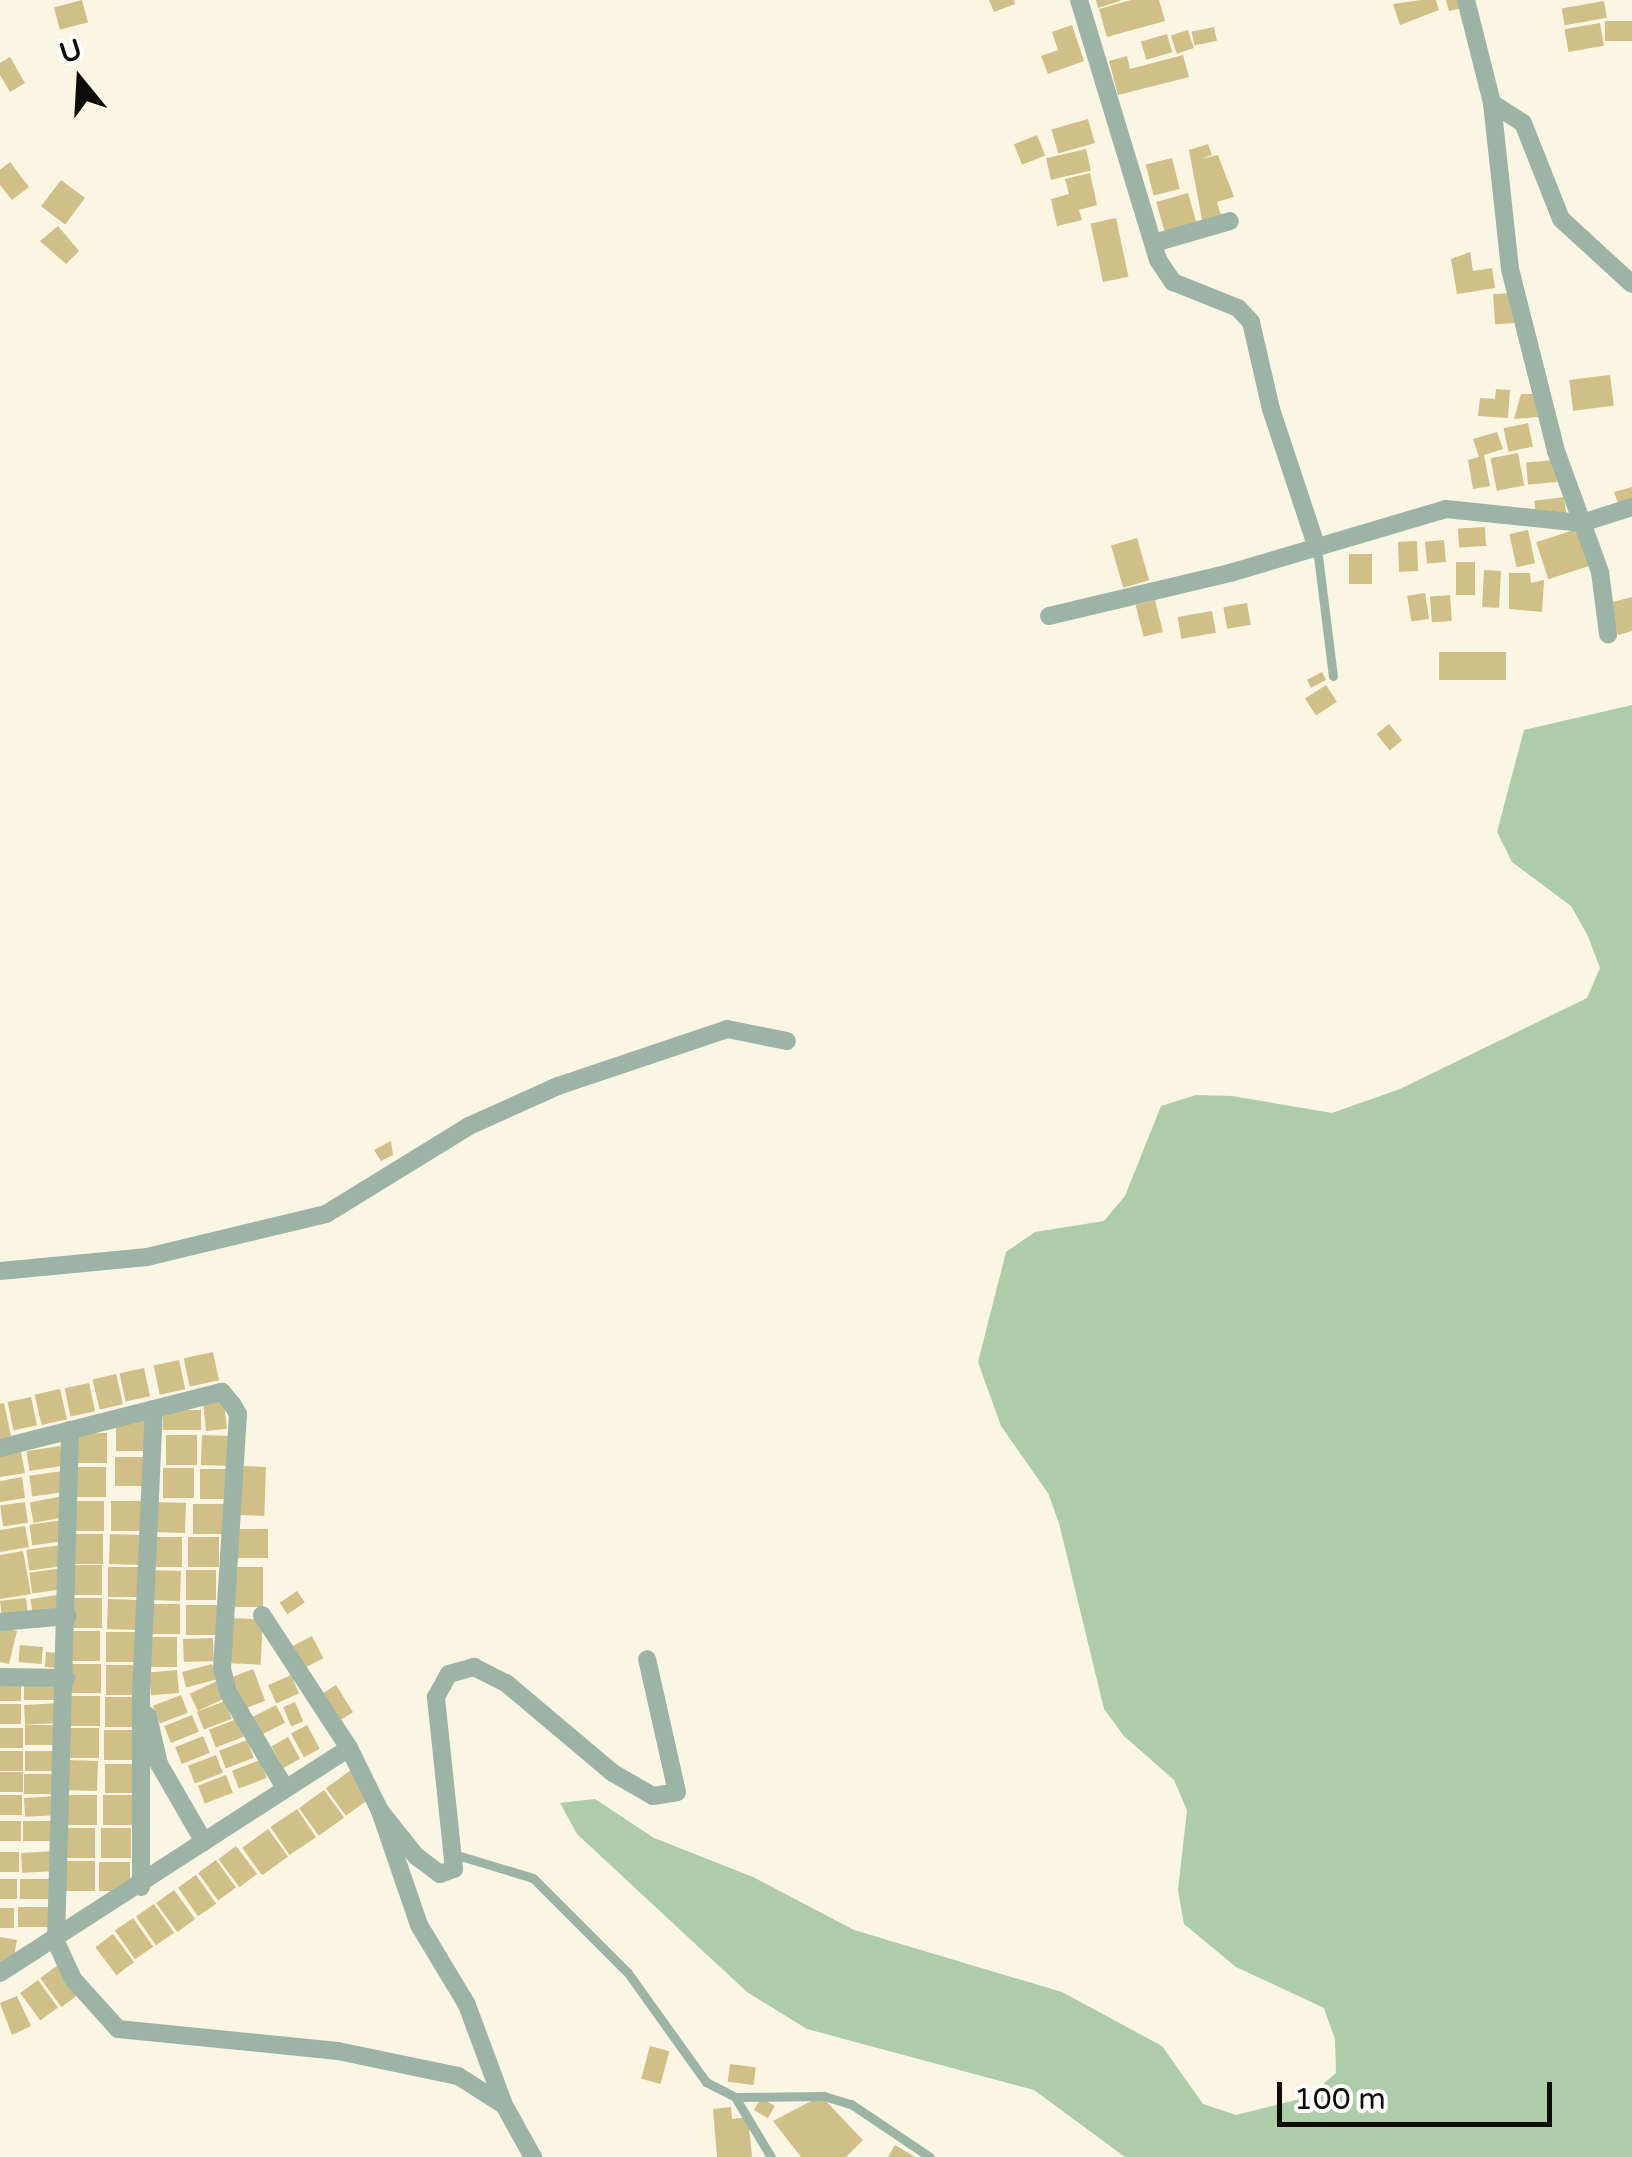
<!DOCTYPE html>
<style>
body{margin:0}
#map{position:relative;width:1632px;height:2157px;overflow:hidden;background:#fbf5e4;font-family:"Varela Round",sans-serif}
div>[style]{position:absolute}
[style*='--x']{left:calc(var(--x)*1px);top:calc(var(--y)*1px);width:calc(var(--w)*1px);rotate:calc(var(--a)*1deg)}
.green>*{inset:0;background:#adcca8}
.building>*{inset:0;background:#d1bf88;transform-origin:0 0}
.service>*{height:9px;margin:-4.5px;padding:0 4.5px;transform-origin:4.5px;border-radius:4.5px;background:#9cb4a5}
.minor>*{height:18px;margin:-9px;padding:0 9px;transform-origin:9px;border-radius:9px;background:#9cb4a5}
span{translate:-50% -50%;white-space:nowrap;text-align:center;line-height:1.15;-webkit-text-stroke:9px #fff;paint-order:stroke}
.north{position:absolute;left:30px;top:30px;width:100px;height:100px;-webkit-text-stroke:8px #fff;paint-order:stroke;rotate:342deg;font-size:28px;font-weight:700;line-height:40px;text-align:center;color:#0e0c07}
.north::after{content:'';display:block;margin:auto;width:35px;height:45px;background:#0e0c07;clip-path:polygon(50% 0,100% 100%,50% 72%,0 100%)}
.scale{position:absolute;left:1277px;top:2082px;width:275px;height:45px;box-sizing:border-box;border:5px solid #0e0c07;border-top:0;padding-left:12px;font-size:30px;line-height:35px;white-space:nowrap;color:#0e0c07;-webkit-text-stroke:8px #fff;paint-order:stroke}
</style>
<div id="map">
<div class="green">
<i style="clip-path:polygon(1632px 705px,1632px 2157px,1125px 2157px,1034px 2090px,807px 2029px,747px 1992px,577px 1834px,560px 1803px,595px 1799px,654px 1838px,753px 1877px,854px 1930px,1062px 1992px,1162px 2046px,1203px 2104px,1236px 2115px,1308px 2097px,1336px 2073px,1335px 2039px,1324px 2008px,1236px 1967px,1184px 1924px,1178px 1890px,1187px 1810px,1174px 1780px,1124px 1736px,1104px 1709px,1059px 1523px,1048px 1493px,1001px 1426px,978px 1362px,1006px 1252px,1035px 1232px,1104px 1221px,1125px 1196px,1161px 1106px,1196px 1095px,1232px 1096px,1332px 1113px,1400px 1089px,1587px 998px,1600px 968px,1588px 936px,1571px 906px,1512px 862px,1497px 832px,1524px 730px)"></i>
</div>
<div class="building">
<i style="left:82px;top:0;width:23px;height:29px;rotate:75deg"></i>
<i style="clip-path:polygon(989px 0,1014px 0,1015px 4px,994px 12px)"></i>
<i style="clip-path:polygon(1096px 0,1120px 0,1120px 1px,1098px 8px)"></i>
<i style="clip-path:polygon(1131px 0,1159px 0,1165px 21px,1107px 37px,1099px 9px)"></i>
<i style="clip-path:polygon(1421px 0,1436px 0,1439px 10px,1400px 25px,1393px 4px)"></i>
<i style="clip-path:polygon(1446px 0,1461px 0,1463px 8px,1449px 11px)"></i>
<i style="left:1604px;top:1px;width:17px;height:43px;rotate:80deg"></i>
<i style="left:1632px;top:21px;width:20px;height:27px;rotate:90deg"></i>
<i style="left:1600px;top:23px;width:23px;height:36px;rotate:80deg"></i>
<i style="clip-path:polygon(1072px 25px,1084px 61px,1048px 74px,1041px 56px,1058px 50px,1052px 32px)"></i>
<i style="left:1214px;top:27px;width:14px;height:23px;rotate:78deg"></i>
<i style="left:1188px;top:30px;width:19px;height:18px;rotate:72deg"></i>
<i style="left:1167px;top:34px;width:19px;height:27px;rotate:74deg"></i>
<i style="clip-path:polygon(1183px 55px,1189px 77px,1118px 95px,1109px 61px,1127px 56px,1130px 69px)"></i>
<i style="clip-path:polygon(10px 57px,25px 83px,10px 92px,0 75px,0 63px)"></i>
<i style="left:1088px;top:119px;width:25px;height:38px;rotate:74deg"></i>
<i style="left:1037px;top:135px;width:22px;height:25px;rotate:68deg"></i>
<i style="clip-path:polygon(1208px 144px,1212px 155px,1201px 159px,1218px 155px,1234px 197px,1217px 202px,1222px 219px,1203px 225px,1189px 150px)"></i>
<i style="left:1086px;top:149px;width:22px;height:41px;rotate:77deg"></i>
<i style="left:1172px;top:158px;width:32px;height:27px;rotate:76deg"></i>
<i style="clip-path:polygon(10px 162px,29px 187px,12px 200px,0 185px,0 170px)"></i>
<i style="clip-path:polygon(1090px 173px,1097px 205px,1079px 210px,1082px 220px,1057px 226px,1051px 199px,1069px 194px,1065px 179px)"></i>
<i style="left:61px;top:180px;width:30px;height:33px;rotate:37deg"></i>
<i style="left:1188px;top:193px;width:33px;height:33px;rotate:74deg"></i>
<i style="left:1116px;top:218px;width:60px;height:26px;rotate:78deg"></i>
<i style="clip-path:polygon(58px 226px,79px 251px,66px 264px,40px 241px)"></i>
<i style="clip-path:polygon(1470px 252px,1473px 271px,1492px 268px,1495px 288px,1457px 294px,1451px 259px)"></i>
<i style="left:1512px;top:293px;width:30px;height:19px;rotate:86deg"></i>
<i style="left:1610px;top:375px;width:31px;height:41px;rotate:83deg"></i>
<i style="clip-path:polygon(1496px 389px,1510px 390px,1508px 418px,1478px 416px,1480px 398px,1495px 399px)"></i>
<i style="clip-path:polygon(1521px 394px,1539px 394px,1539px 417px,1514px 419px)"></i>
<i style="left:1528px;top:423px;width:24px;height:25px;rotate:78deg"></i>
<i style="clip-path:polygon(1497px 432px,1503px 449px,1484px 455px,1490px 486px,1473px 489px,1468px 460px,1479px 457px,1473px 439px)"></i>
<i style="left:1518px;top:453px;width:33px;height:28px;rotate:79deg"></i>
<i style="left:1555px;top:460px;width:22px;height:29px;rotate:85deg"></i>
<i style="clip-path:polygon(1632px 487px,1632px 499px,1618px 503px,1614px 492px)"></i>
<i style="left:1564px;top:497px;width:17px;height:30px;rotate:83deg"></i>
<i style="left:1485px;top:527px;width:19px;height:27px;rotate:87deg"></i>
<i style="left:1580px;top:528px;width:39px;height:46px;rotate:72deg"></i>
<i style="left:1528px;top:530px;width:34px;height:19px;rotate:78deg"></i>
<i style="left:1137px;top:538px;width:44px;height:27px;rotate:74deg"></i>
<i style="left:1444px;top:540px;width:22px;height:19px;rotate:85deg"></i>
<i style="left:1417px;top:541px;width:30px;height:19px;rotate:88deg"></i>
<i style="left:1349px;top:554px;width:23px;height:30px"></i>
<i style="left:1456px;top:562px;width:19px;height:33px"></i>
<i style="left:1484px;top:570px;width:17px;height:37px;rotate:3deg"></i>
<i style="clip-path:polygon(1509px 573px,1530px 573px,1531px 583px,1544px 580px,1542px 612px,1509px 609px)"></i>
<i style="left:1425px;top:593px;width:26px;height:18px;rotate:81deg"></i>
<i style="left:1450px;top:595px;width:26px;height:20px;rotate:86deg"></i>
<i style="clip-path:polygon(1632px 597px,1632px 631px,1618px 635px,1609px 603px)"></i>
<i style="left:1155px;top:600px;width:33px;height:20px;rotate:76deg"></i>
<i style="left:1247px;top:603px;width:22px;height:24px;rotate:80deg"></i>
<i style="left:1212px;top:611px;width:22px;height:35px;rotate:80deg"></i>
<i style="left:1439px;top:652px;width:67px;height:28px"></i>
<i style="left:1322px;top:672px;width:9px;height:17px;rotate:63deg"></i>
<i style="left:1326px;top:685px;width:20px;height:25px;rotate:57deg"></i>
<i style="left:1389px;top:724px;width:21px;height:16px;rotate:51deg"></i>
<i style="clip-path:polygon(391px 1141px,393px 1155px,381px 1161px,374px 1150px)"></i>
<i style="left:213px;top:1352px;width:29px;height:30px;rotate:78deg"></i>
<i style="left:179px;top:1360px;width:30px;height:26px;rotate:78deg"></i>
<i style="left:144px;top:1368px;width:29px;height:25px;rotate:78deg"></i>
<i style="left:116px;top:1374px;width:31px;height:24px;rotate:77deg"></i>
<i style="left:89px;top:1383px;width:29px;height:25px;rotate:78deg"></i>
<i style="left:60px;top:1389px;width:31px;height:26px;rotate:77deg"></i>
<i style="left:31px;top:1397px;width:29px;height:24px;rotate:78deg"></i>
<i style="left:224px;top:1401px;width:28px;height:21px;rotate:84deg"></i>
<i style="clip-path:polygon(4px 1403px,11px 1436px,0 1439px,0 1404px)"></i>
<i style="left:201px;top:1410px;width:20px;height:38px;rotate:90deg"></i>
<i style="left:116px;top:1421px;width:31px;height:30px"></i>
<i style="left:77px;top:1433px;width:30px;height:30px"></i>
<i style="left:166px;top:1435px;width:31px;height:30px"></i>
<i style="left:202px;top:1435px;width:30px;height:30px;rotate:2deg"></i>
<i style="left:60px;top:1446px;width:20px;height:34px;rotate:81deg"></i>
<i style="clip-path:polygon(21px 1452px,25px 1473px,0 1477px,0 1456px)"></i>
<i style="left:115px;top:1457px;width:31px;height:29px"></i>
<i style="left:240px;top:1466px;width:26px;height:49px;rotate:2deg"></i>
<i style="left:75px;top:1467px;width:31px;height:30px"></i>
<i style="left:163px;top:1468px;width:31px;height:30px"></i>
<i style="left:200px;top:1469px;width:31px;height:30px"></i>
<i style="left:63px;top:1471px;width:21px;height:34px;rotate:82deg"></i>
<i style="clip-path:polygon(22px 1477px,25px 1498px,0 1502px,0 1481px)"></i>
<i style="left:63px;top:1496px;width:21px;height:34px;rotate:79deg"></i>
<i style="left:74px;top:1501px;width:30px;height:30px"></i>
<i style="left:111px;top:1501px;width:31px;height:30px"></i>
<i style="left:25px;top:1502px;width:21px;height:25px;rotate:82deg"></i>
<i style="left:155px;top:1502px;width:31px;height:30px;rotate:2deg"></i>
<i style="left:193px;top:1504px;width:31px;height:30px"></i>
<i style="left:63px;top:1520px;width:21px;height:34px;rotate:82deg"></i>
<i style="clip-path:polygon(25px 1526px,29px 1547px,0 1552px,0 1530px)"></i>
<i style="left:268px;top:1529px;width:29px;height:30px;rotate:90deg"></i>
<i style="left:72px;top:1534px;width:31px;height:30px"></i>
<i style="left:110px;top:1534px;width:31px;height:30px;rotate:2deg"></i>
<i style="left:152px;top:1537px;width:30px;height:30px"></i>
<i style="left:188px;top:1537px;width:31px;height:30px"></i>
<i style="left:61px;top:1545px;width:21px;height:35px;rotate:82deg"></i>
<i style="clip-path:polygon(23px 1551px,31px 1594px,0 1599px,0 1555px)"></i>
<i style="left:102px;top:1565px;width:30px;height:31px;rotate:90deg"></i>
<i style="left:108px;top:1567px;width:30px;height:30px"></i>
<i style="left:235px;top:1567px;width:28px;height:40px"></i>
<i style="left:63px;top:1568px;width:21px;height:34px;rotate:82deg"></i>
<i style="left:150px;top:1570px;width:31px;height:30px;rotate:2deg"></i>
<i style="left:186px;top:1570px;width:30px;height:30px"></i>
<i style="left:297px;top:1591px;width:14px;height:21px;rotate:56deg"></i>
<i style="left:63px;top:1594px;width:18px;height:33px;rotate:81deg"></i>
<i style="left:26px;top:1598px;width:18px;height:26px;rotate:84deg"></i>
<i style="left:71px;top:1598px;width:31px;height:30px"></i>
<i style="left:108px;top:1599px;width:31px;height:30px;rotate:2deg"></i>
<i style="left:149px;top:1604px;width:31px;height:30px"></i>
<i style="left:186px;top:1605px;width:31px;height:30px"></i>
<i style="left:230px;top:1618px;width:33px;height:45px;rotate:3deg"></i>
<i style="clip-path:polygon(0 1627px,17px 1631px,9px 1664px,0 1662px)"></i>
<i style="left:70px;top:1631px;width:30px;height:30px"></i>
<i style="left:106px;top:1632px;width:31px;height:30px"></i>
<i style="left:312px;top:1636px;width:25px;height:22px;rotate:63deg"></i>
<i style="left:146px;top:1637px;width:31px;height:30px"></i>
<i style="left:213px;top:1638px;width:23px;height:30px;rotate:88deg"></i>
<i style="left:20px;top:1645px;width:23px;height:17px;rotate:5deg"></i>
<i style="left:46px;top:1652px;width:15px;height:15px;rotate:4deg"></i>
<i style="left:70px;top:1664px;width:31px;height:29px"></i>
<i style="left:212px;top:1664px;width:16px;height:31px;rotate:75deg"></i>
<i style="left:106px;top:1665px;width:30px;height:30px"></i>
<i style="left:253px;top:1669px;width:34px;height:22px;rotate:69deg"></i>
<i style="left:177px;top:1670px;width:23px;height:28px;rotate:85deg"></i>
<i style="left:291px;top:1675px;width:20px;height:25px;rotate:66deg"></i>
<i style="left:61px;top:1680px;width:20px;height:37px;rotate:90deg"></i>
<i style="left:0;top:1681px;width:21px;height:20px"></i>
<i style="left:217px;top:1681px;width:19px;height:30px;rotate:65deg"></i>
<i style="left:336px;top:1685px;width:32px;height:19px;rotate:58deg"></i>
<i style="left:181px;top:1695px;width:19px;height:30px;rotate:69deg"></i>
<i style="left:69px;top:1696px;width:31px;height:30px"></i>
<i style="left:105px;top:1697px;width:30px;height:30px"></i>
<i style="left:225px;top:1701px;width:19px;height:30px;rotate:69deg"></i>
<i style="left:295px;top:1702px;width:21px;height:13px;rotate:67deg"></i>
<i style="left:60px;top:1703px;width:20px;height:36px;rotate:87deg"></i>
<i style="left:0;top:1704px;width:21px;height:20px"></i>
<i style="left:276px;top:1705px;width:20px;height:27px;rotate:63deg"></i>
<i style="left:192px;top:1715px;width:18px;height:30px;rotate:68deg"></i>
<i style="left:237px;top:1719px;width:19px;height:30px;rotate:69deg"></i>
<i style="left:61px;top:1725px;width:20px;height:36px;rotate:90deg"></i>
<i style="left:307px;top:1725px;width:27px;height:18px;rotate:62deg"></i>
<i style="left:0;top:1728px;width:23px;height:20px"></i>
<i style="left:69px;top:1728px;width:30px;height:30px"></i>
<i style="left:104px;top:1730px;width:31px;height:30px"></i>
<i style="left:203px;top:1736px;width:18px;height:30px;rotate:68deg"></i>
<i style="left:288px;top:1737px;width:25px;height:19px;rotate:61deg"></i>
<i style="left:247px;top:1740px;width:19px;height:30px;rotate:69deg"></i>
<i style="left:0;top:1751px;width:23px;height:20px"></i>
<i style="left:61px;top:1751px;width:20px;height:36px;rotate:90deg"></i>
<i style="left:216px;top:1755px;width:19px;height:30px;rotate:69deg"></i>
<i style="left:67px;top:1760px;width:31px;height:30px;rotate:2deg"></i>
<i style="left:260px;top:1760px;width:19px;height:30px;rotate:69deg"></i>
<i style="left:105px;top:1764px;width:30px;height:29px"></i>
<i style="left:351px;top:1770px;width:34px;height:31px;rotate:54deg"></i>
<i style="left:23px;top:1772px;width:20px;height:23px;rotate:90deg"></i>
<i style="left:24px;top:1774px;width:37px;height:20px"></i>
<i style="left:226px;top:1775px;width:19px;height:30px;rotate:69deg"></i>
<i style="left:324px;top:1790px;width:34px;height:31px;rotate:54deg"></i>
<i style="left:0;top:1795px;width:22px;height:20px"></i>
<i style="left:66px;top:1795px;width:31px;height:30px"></i>
<i style="left:103px;top:1795px;width:30px;height:30px"></i>
<i style="left:60px;top:1796px;width:19px;height:36px;rotate:87deg"></i>
<i style="left:297px;top:1809px;width:34px;height:32px;rotate:56deg"></i>
<i style="left:21px;top:1821px;width:20px;height:21px;rotate:90deg"></i>
<i style="left:59px;top:1821px;width:20px;height:36px;rotate:90deg"></i>
<i style="left:64px;top:1828px;width:31px;height:30px"></i>
<i style="left:101px;top:1828px;width:30px;height:30px"></i>
<i style="left:268px;top:1829px;width:34px;height:32px;rotate:54deg"></i>
<i style="left:236px;top:1846px;width:35px;height:22px;rotate:53deg"></i>
<i style="left:57px;top:1851px;width:20px;height:36px;rotate:87deg"></i>
<i style="left:0;top:1852px;width:19px;height:20px"></i>
<i style="left:216px;top:1860px;width:34px;height:22px;rotate:54deg"></i>
<i style="left:65px;top:1861px;width:30px;height:30px"></i>
<i style="left:99px;top:1862px;width:31px;height:29px"></i>
<i style="left:196px;top:1875px;width:35px;height:22px;rotate:55deg"></i>
<i style="left:0;top:1879px;width:17px;height:20px"></i>
<i style="left:20px;top:1879px;width:36px;height:20px"></i>
<i style="left:174px;top:1890px;width:36px;height:22px;rotate:54deg"></i>
<i style="left:154px;top:1904px;width:35px;height:22px;rotate:55deg"></i>
<i style="left:55px;top:1907px;width:20px;height:37px;rotate:90deg"></i>
<i style="left:0;top:1908px;width:14px;height:20px"></i>
<i style="left:133px;top:1918px;width:35px;height:22px;rotate:55deg"></i>
<i style="left:113px;top:1934px;width:35px;height:22px;rotate:53deg"></i>
<i style="clip-path:polygon(0 1937px,17px 1940px,12px 1966px,0 1964px)"></i>
<i style="left:58px;top:1965px;width:36px;height:22px;rotate:54deg"></i>
<i style="left:38px;top:1980px;width:34px;height:22px;rotate:54deg"></i>
<i style="clip-path:polygon(17px 1996px,31px 2026px,12px 2035px,0 2003px)"></i>
<i style="left:650px;top:2046px;width:20px;height:34px;rotate:15deg"></i>
<i style="left:730px;top:2064px;width:26px;height:18px;rotate:7deg"></i>
<i style="clip-path:polygon(821px 2096px,863px 2140px,846px 2157px,801px 2157px,773px 2121px)"></i>
<i style="left:761px;top:2098px;width:16px;height:14px;rotate:30deg"></i>
<i style="clip-path:polygon(731px 2107px,732px 2119px,748px 2117px,752px 2157px,717px 2157px,713px 2109px)"></i>
<i style="clip-path:polygon(895px 2145px,915px 2157px,888px 2157px)"></i>
</div>
<div class="service">
<i style="--x:1317;--y:548;--w:129;--a:82.9"></i>
<i style="--x:457;--y:1855;--w:79;--a:16.8"></i>
<i style="--x:533;--y:1878;--w:134;--a:45"></i>
<i style="--x:628;--y:1973;--w:134;--a:54.4"></i>
<i style="--x:706;--y:2082;--w:33;--a:27"></i>
<i style="--x:771;--y:2157;--w:70;--a:-121"></i>
<i style="--x:735;--y:2097;--w:89;--a:-0.6"></i>
<i style="--x:824;--y:2096;--w:28;--a:17"></i>
<i style="--x:851;--y:2104;--w:95;--a:33.9"></i>
</div>
<div class="minor">
<i style="--x:1079;--y:0;--w:272;--a:73.1"></i>
<i style="--x:1158;--y:260;--w:27;--a:56"></i>
<i style="--x:1173;--y:282;--w:70;--a:21.8"></i>
<i style="--x:1238;--y:308;--w:19;--a:47"></i>
<i style="--x:1251;--y:322;--w:89;--a:77.1"></i>
<i style="--x:1271;--y:409;--w:146;--a:71.7"></i>
<i style="--x:1466;--y:0;--w:106;--a:75.8"></i>
<i style="--x:1492;--y:103;--w:167;--a:83.8"></i>
<i style="--x:1510;--y:269;--w:188;--a:75.8"></i>
<i style="--x:1556;--y:451;--w:129;--a:70"></i>
<i style="--x:1600;--y:572;--w:63;--a:82.6"></i>
<i style="--x:1492;--y:103;--w:37;--a:33"></i>
<i style="--x:1523;--y:123;--w:103;--a:68.4"></i>
<i style="--x:1561;--y:219;--w:96;--a:42.5"></i>
<i style="--x:1154;--y:243;--w:79;--a:-16.1"></i>
<i style="--x:1049;--y:616;--w:186;--a:-13.4"></i>
<i style="--x:1230;--y:573;--w:225;--a:-16.5"></i>
<i style="--x:1446;--y:509;--w:137;--a:5.9"></i>
<i style="--x:1582;--y:523;--w:52;--a:-17.7"></i>
<i style="--x:0;--y:1271;--w:148;--a:-5.4"></i>
<i style="--x:147;--y:1257;--w:184;--a:-13.5"></i>
<i style="--x:326;--y:1214;--w:168;--a:-31.6"></i>
<i style="--x:469;--y:1126;--w:98;--a:-24.2"></i>
<i style="--x:558;--y:1086;--w:178;--a:-18.6"></i>
<i style="--x:727;--y:1029;--w:61;--a:11.3"></i>
<i style="--x:70;--y:1430;--w:512;--a:91.57"></i>
<i style="--x:56;--y:1942;--w:41;--a:65.3"></i>
<i style="--x:73;--y:1979;--w:67;--a:48"></i>
<i style="--x:118;--y:2029;--w:221;--a:5.7"></i>
<i style="--x:338;--y:2051;--w:123;--a:11.8"></i>
<i style="--x:458;--y:2076;--w:54;--a:32.2"></i>
<i style="--x:0;--y:1448;--w:229;--a:-14.2"></i>
<i style="--x:222;--y:1392;--w:16;--a:50"></i>
<i style="--x:232;--y:1404;--w:12;--a:59"></i>
<i style="--x:238;--y:1414;--w:256;--a:93.6"></i>
<i style="--x:222;--y:1669;--w:24;--a:75"></i>
<i style="--x:228;--y:1692;--w:112;--a:59.3"></i>
<i style="--x:0;--y:1622;--w:68;--a:-5"></i>
<i style="--x:0;--y:1677;--w:66;--a:0.9"></i>
<i style="--x:148;--y:1716;--w:49;--a:77.1"></i>
<i style="--x:159;--y:1764;--w:90;--a:60"></i>
<i style="--x:349;--y:1748;--w:70;--a:63.8"></i>
<i style="--x:380;--y:1811;--w:120;--a:71.1"></i>
<i style="--x:419;--y:1925;--w:93;--a:59"></i>
<i style="--x:467;--y:2005;--w:107;--a:69.7"></i>
<i style="--x:504;--y:2105;--w:60;--a:60.9"></i>
<i style="--x:380;--y:1811;--w:58;--a:51.3"></i>
<i style="--x:416;--y:1856;--w:30;--a:37"></i>
<i style="--x:440;--y:1874;--w:15;--a:-20"></i>
<i style="--x:454;--y:1869;--w:173;--a:-96"></i>
<i style="--x:436;--y:1697;--w:26;--a:-61"></i>
<i style="--x:449;--y:1674;--w:26;--a:-16"></i>
<i style="--x:474;--y:1667;--w:36;--a:27"></i>
<i style="--x:506;--y:1683;--w:140;--a:40.1"></i>
<i style="--x:613;--y:1773;--w:46;--a:29.9"></i>
<i style="--x:653;--y:1796;--w:24;--a:-9"></i>
<i style="--x:677;--y:1792;--w:136;--a:-102.7"></i>
<i style="--x:141;--y:1887;--w:193;--a:-90"></i>
<i style="--x:141;--y:1694;--w:285;--a:-87.4"></i>
<i style="--x:0;--y:1973;--w:415;--a:-32.8"></i>
<i style="--x:349;--y:1748;--w:159;--a:-123.2"></i>
</div>
<div class="north">U</div>
<div class="scale">100 m</div>
</div>
